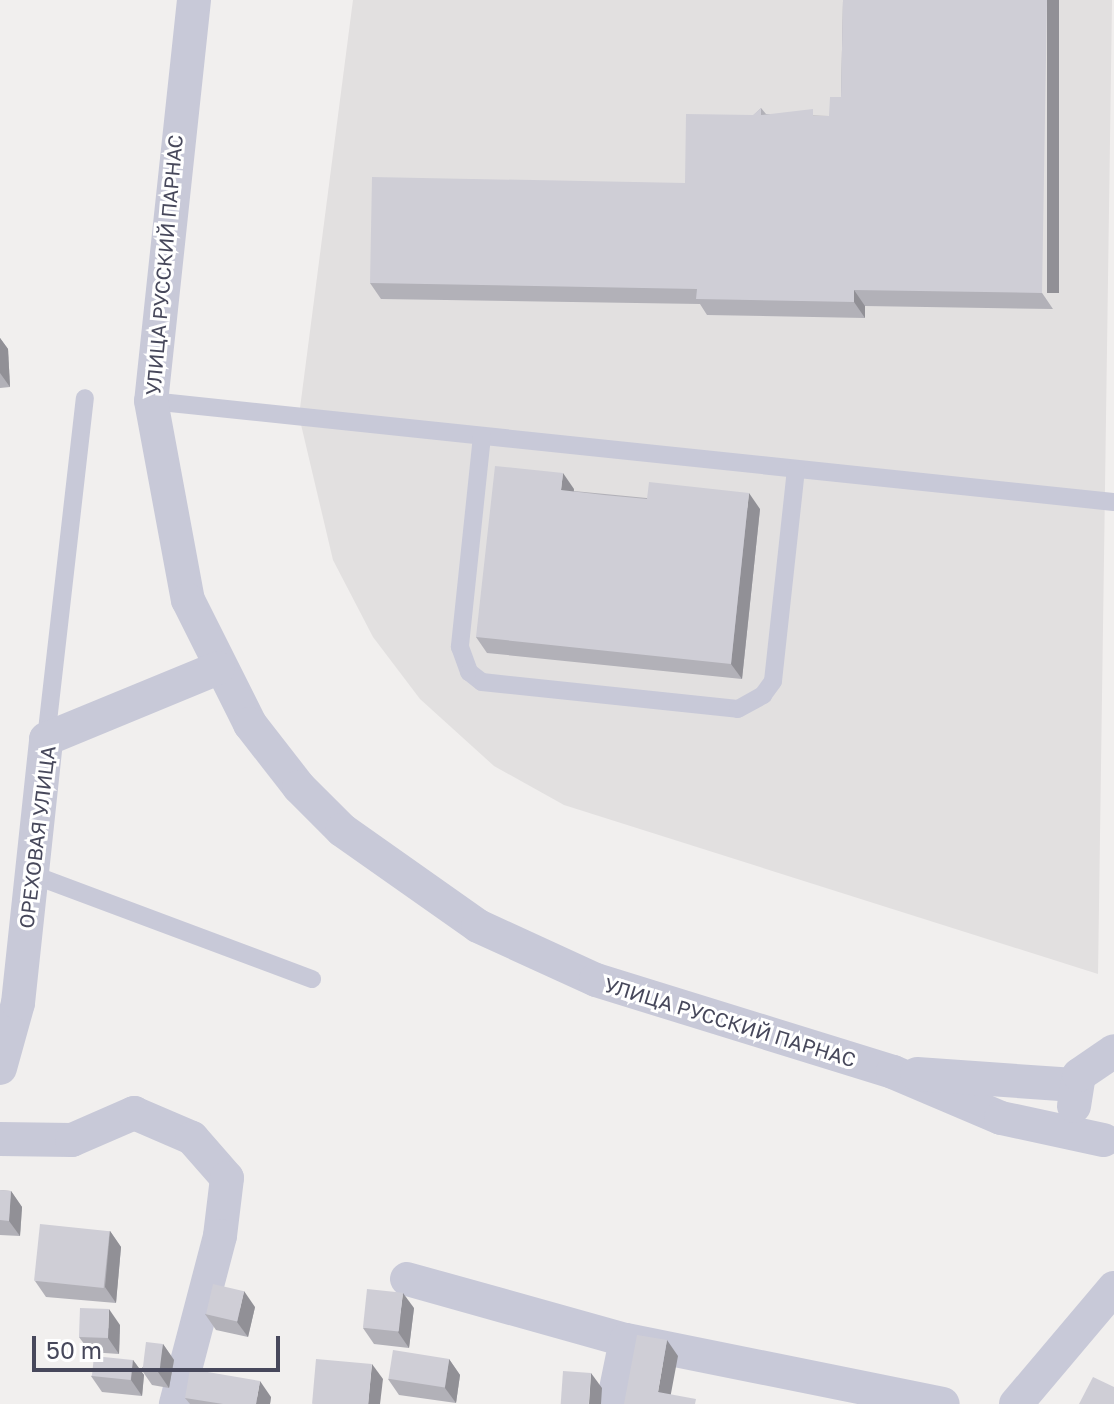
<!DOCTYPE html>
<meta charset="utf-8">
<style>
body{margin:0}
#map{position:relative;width:1114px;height:1404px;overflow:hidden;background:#f1efee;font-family:"Golos Text",sans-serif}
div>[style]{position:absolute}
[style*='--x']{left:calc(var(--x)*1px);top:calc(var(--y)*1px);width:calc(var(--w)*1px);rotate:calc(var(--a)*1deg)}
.education>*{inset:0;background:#e2e0e0}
.service>*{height:18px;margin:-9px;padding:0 9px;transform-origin:9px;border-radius:9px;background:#c8c9d8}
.minor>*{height:34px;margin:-17px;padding:0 17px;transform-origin:17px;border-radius:17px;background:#c8c9d8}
.wall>*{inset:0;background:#b2b1b8}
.shaded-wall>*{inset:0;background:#919096;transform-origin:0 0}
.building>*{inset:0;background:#cfced6;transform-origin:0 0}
span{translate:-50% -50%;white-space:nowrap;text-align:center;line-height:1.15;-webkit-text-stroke:6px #fff;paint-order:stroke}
.street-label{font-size:20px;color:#47485b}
.scale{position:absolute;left:32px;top:1336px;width:248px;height:36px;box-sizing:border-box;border:4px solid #47485b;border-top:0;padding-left:10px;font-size:24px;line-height:28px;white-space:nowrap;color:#47485b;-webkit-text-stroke:6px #fff;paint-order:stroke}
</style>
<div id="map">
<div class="education">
<i style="clip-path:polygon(353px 0,1112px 0,1098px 974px,564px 805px,494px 766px,420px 699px,373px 637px,333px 560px,299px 416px)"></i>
</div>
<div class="service">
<i style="--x:151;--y:401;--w:968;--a:5.99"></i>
<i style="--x:482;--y:436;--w:212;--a:96"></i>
<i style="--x:460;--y:647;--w:27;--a:70"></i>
<i style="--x:469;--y:672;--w:16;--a:38"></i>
<i style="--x:482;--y:682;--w:257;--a:6"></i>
<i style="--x:738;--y:709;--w:29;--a:-29"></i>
<i style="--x:763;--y:695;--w:17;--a:-54"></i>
<i style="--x:773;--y:681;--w:213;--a:-83.8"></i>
<i style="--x:46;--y:739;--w:343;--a:-83.5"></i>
<i style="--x:31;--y:874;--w:300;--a:20.5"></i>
</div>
<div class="minor">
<i style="--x:194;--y:0;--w:403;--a:96.1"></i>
<i style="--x:151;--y:401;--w:202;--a:79.5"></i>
<i style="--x:188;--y:600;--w:139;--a:63.4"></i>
<i style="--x:250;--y:724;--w:80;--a:52.1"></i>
<i style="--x:299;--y:787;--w:61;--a:45"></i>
<i style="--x:342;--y:830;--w:166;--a:35.2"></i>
<i style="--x:478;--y:926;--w:130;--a:24.6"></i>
<i style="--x:596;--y:980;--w:311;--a:17.2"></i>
<i style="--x:893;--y:1072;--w:117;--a:23.1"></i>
<i style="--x:1001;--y:1118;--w:105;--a:12.1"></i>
<i style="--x:0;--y:1068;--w:67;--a:-74.5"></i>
<i style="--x:18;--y:1003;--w:265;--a:-83.9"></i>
<i style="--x:46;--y:739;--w:186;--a:-22.4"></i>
<i style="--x:917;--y:1074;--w:158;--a:4"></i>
<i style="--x:1074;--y:1106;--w:31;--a:-81"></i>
<i style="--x:1079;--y:1075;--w:42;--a:-34.4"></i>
<i style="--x:0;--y:1139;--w:72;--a:0.8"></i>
<i style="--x:72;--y:1140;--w:68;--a:-23.5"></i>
<i style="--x:134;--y:1113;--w:63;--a:23.3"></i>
<i style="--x:192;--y:1138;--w:53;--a:48.8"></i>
<i style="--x:227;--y:1178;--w:58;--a:96.9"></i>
<i style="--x:220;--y:1236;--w:174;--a:104.7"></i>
<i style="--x:407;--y:1279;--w:227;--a:15.6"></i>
<i style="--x:626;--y:1340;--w:323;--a:11.4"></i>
<i style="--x:613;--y:1404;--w:65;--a:-78.5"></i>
<i style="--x:1016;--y:1404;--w:152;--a:-49.8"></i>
</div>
<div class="wall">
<i style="clip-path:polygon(843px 0,1053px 309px,865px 306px,865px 318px,707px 315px,700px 304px,381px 299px,370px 283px,685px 183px,761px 108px,766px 114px,829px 116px,841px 97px)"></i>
<i style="clip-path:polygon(0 338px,8px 349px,10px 387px,0 388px)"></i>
<i style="clip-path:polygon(574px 489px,574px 491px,760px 509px,742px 679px,487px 653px,476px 637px)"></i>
<i style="clip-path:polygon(0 1190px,11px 1191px,22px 1207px,20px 1236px,0 1235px)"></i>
<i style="clip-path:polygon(110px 1231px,121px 1247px,116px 1303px,46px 1297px,35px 1281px)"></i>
<i style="clip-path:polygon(255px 1307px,248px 1337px,216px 1330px,205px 1314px)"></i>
<i style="clip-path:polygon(414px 1308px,409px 1348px,374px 1344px,363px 1328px)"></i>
<i style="clip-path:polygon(120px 1325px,119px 1354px,90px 1352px,79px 1337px)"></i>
<i style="clip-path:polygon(163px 1344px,174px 1360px,169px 1388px,152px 1385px,141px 1369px)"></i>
<i style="clip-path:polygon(449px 1359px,460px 1375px,456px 1403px,399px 1395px,388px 1379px)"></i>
<i style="clip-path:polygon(133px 1360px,144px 1375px,142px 1396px,102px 1392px,91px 1376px)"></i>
<i style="clip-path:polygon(271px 1397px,270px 1404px,190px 1404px,185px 1398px)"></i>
</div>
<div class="shaded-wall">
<i style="left:1047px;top:0;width:12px;height:293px"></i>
<i style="clip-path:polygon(854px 290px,865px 306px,865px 318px,854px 302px)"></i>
<i style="clip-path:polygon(0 338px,8px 349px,10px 387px,0 373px)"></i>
<i style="clip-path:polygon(563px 473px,574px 489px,572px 505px,561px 490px)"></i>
<i style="clip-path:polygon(749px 493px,760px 509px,742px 679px,731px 664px)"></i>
<i style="clip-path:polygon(11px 1191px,22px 1207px,20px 1236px,9px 1221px)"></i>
<i style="clip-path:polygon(110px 1231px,121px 1247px,116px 1303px,105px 1287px)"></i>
<i style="clip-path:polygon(244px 1291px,255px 1307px,248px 1337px,237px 1322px)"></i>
<i style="clip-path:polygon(403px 1293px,414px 1308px,409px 1348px,398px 1332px)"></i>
<i style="clip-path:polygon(109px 1309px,120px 1325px,119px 1354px,108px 1338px)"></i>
<i style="clip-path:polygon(667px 1340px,678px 1356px,669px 1404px,658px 1392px)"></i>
<i style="clip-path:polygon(163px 1344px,174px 1360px,169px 1388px,158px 1372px)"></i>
<i style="clip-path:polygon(449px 1359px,460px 1375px,456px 1403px,445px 1388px)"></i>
<i style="clip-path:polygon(133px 1360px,144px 1375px,142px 1396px,131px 1380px)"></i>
<i style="clip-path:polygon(372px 1364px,383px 1379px,380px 1404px,368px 1404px)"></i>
<i style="clip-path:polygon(591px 1373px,602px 1388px,601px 1404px,589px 1404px)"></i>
<i style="clip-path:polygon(260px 1381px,271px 1397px,270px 1404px,256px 1404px)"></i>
</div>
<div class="building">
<i style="clip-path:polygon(843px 0,1047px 0,1042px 293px,854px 290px,854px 302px,696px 299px,697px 289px,370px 283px,372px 177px,685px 183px,686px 114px,753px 115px,761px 108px,761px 115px,813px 109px,813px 116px,829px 116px,830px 97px,841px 97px)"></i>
<i style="clip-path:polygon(495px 466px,563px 473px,561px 490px,604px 495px,647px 499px,649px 482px,749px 493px,731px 664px,476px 637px)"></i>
<i style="clip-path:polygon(0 1190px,11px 1191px,9px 1221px,0 1220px)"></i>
<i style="left:40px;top:1224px;width:70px;height:57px;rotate:6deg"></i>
<i style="left:213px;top:1284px;width:32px;height:31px;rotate:13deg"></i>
<i style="left:367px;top:1289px;width:36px;height:39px;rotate:6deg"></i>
<i style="left:80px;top:1308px;width:29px;height:29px;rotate:2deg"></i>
<i style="clip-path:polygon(637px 1335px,667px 1340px,658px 1392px,696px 1399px,695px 1404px,624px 1404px)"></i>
<i style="left:146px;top:1342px;width:17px;height:27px;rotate:7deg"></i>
<i style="left:393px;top:1350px;width:57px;height:29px;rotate:9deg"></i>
<i style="left:94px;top:1356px;width:39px;height:20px;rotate:6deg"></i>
<i style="left:316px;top:1359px;width:56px;height:45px;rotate:5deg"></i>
<i style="clip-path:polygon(190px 1369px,260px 1381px,256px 1404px,223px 1404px,185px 1398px)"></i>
<i style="left:563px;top:1371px;width:28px;height:33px;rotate:4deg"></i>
<i style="clip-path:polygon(1093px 1377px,1114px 1387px,1114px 1404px,1079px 1404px)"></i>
</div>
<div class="street-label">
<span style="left:164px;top:265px;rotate:-85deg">УЛИЦА РУССКИЙ ПАРНАС</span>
<span style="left:37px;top:837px;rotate:-83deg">ОРЕХОВАЯ УЛИЦА</span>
<span style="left:730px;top:1022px;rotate:17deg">УЛИЦА РУССКИЙ ПАРНАС</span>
</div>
<div class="scale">50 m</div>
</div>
